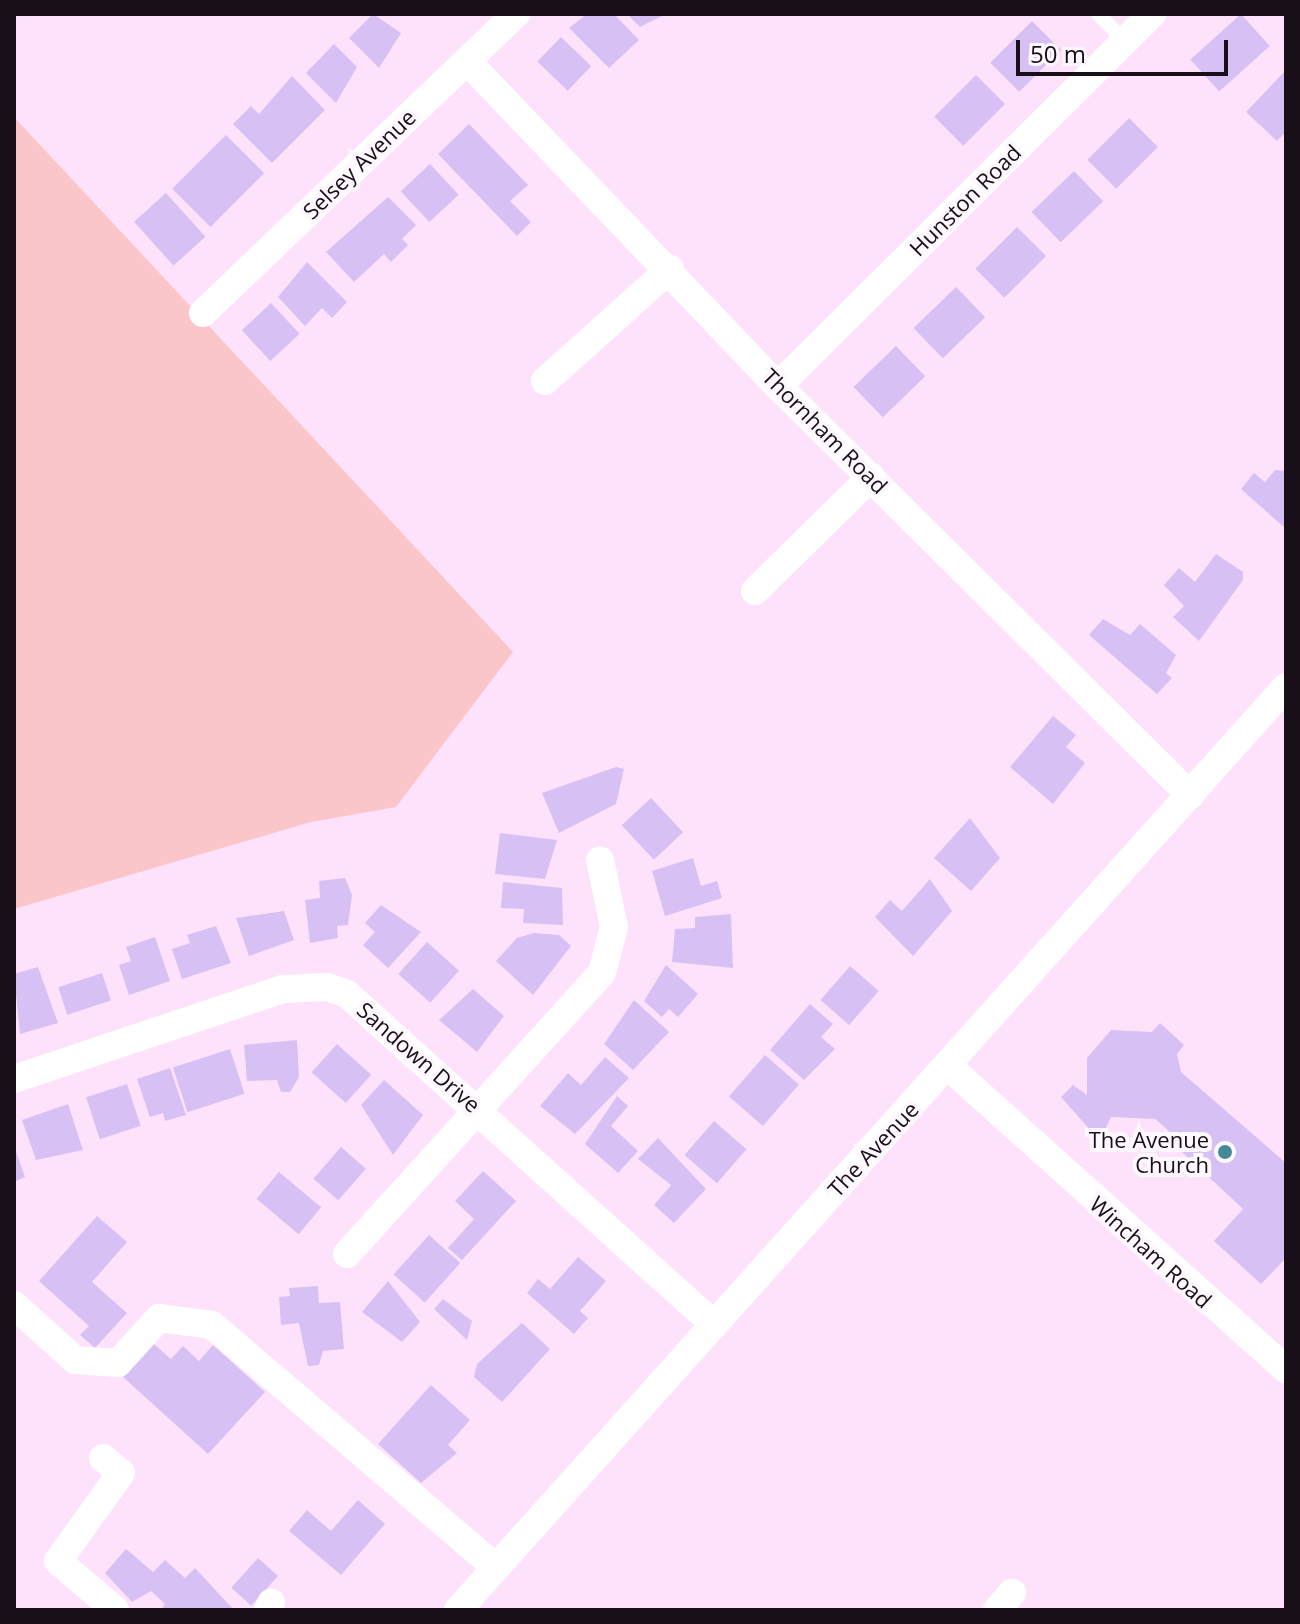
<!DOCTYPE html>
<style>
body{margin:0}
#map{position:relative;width:1300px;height:1624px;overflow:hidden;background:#fee2fc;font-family:"Open Sans",sans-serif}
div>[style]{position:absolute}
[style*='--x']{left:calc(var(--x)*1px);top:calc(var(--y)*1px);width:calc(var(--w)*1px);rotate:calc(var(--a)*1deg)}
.green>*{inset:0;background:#fac6c9}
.building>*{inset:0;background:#d7c0f4;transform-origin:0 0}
.service>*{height:14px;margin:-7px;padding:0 7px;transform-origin:7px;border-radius:7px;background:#fff}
.minor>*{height:28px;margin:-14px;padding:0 14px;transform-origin:14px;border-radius:14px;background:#fff}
.dots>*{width:22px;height:22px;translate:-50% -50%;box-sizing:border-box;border:4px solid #fdf8fd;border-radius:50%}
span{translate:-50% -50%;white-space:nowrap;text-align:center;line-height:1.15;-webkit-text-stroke:8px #fdf8fd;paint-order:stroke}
.street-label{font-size:22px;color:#180f18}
.poi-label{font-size:22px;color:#180f18}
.right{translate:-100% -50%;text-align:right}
.frame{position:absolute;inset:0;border:16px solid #180f18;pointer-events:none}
.scale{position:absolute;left:1016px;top:40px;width:212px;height:36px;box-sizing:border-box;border:4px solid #180f18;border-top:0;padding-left:10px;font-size:24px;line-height:28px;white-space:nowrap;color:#180f18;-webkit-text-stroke:6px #fdf8fd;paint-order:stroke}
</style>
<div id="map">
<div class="green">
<i style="clip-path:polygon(14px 117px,513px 652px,396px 807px,311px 822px,14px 909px)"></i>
</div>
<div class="building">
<i style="clip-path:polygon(373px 14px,401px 33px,379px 68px,349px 38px)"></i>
<i style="clip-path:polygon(587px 14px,614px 14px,639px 40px,609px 68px,569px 28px)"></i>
<i style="clip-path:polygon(627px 14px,666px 14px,640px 27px)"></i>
<i style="left:1241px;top:14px;width:43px;height:68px;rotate:48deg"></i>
<i style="left:1032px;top:21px;width:41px;height:59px;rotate:45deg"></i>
<i style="left:561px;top:37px;width:42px;height:34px;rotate:44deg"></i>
<i style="clip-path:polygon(334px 44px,357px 67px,336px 103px,306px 73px)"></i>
<i style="clip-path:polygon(1286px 70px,1286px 132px,1277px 141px,1246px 112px)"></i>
<i style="left:976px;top:75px;width:41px;height:59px;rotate:45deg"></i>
<i style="clip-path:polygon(292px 76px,325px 110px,272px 163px,233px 124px,251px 106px,259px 114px)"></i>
<i style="left:1129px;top:118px;width:41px;height:59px;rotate:45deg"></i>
<i style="clip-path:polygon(469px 124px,528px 185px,510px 201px,531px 222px,517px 236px,438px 154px)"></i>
<i style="left:226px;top:135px;width:54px;height:76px;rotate:45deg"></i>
<i style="left:430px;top:164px;width:42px;height:40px;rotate:47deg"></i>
<i style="left:1074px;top:171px;width:42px;height:59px;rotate:46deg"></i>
<i style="left:166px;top:193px;width:59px;height:43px;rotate:48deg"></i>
<i style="clip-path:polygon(388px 197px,416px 225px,402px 239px,408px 245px,391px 262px,384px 254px,354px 282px,326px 252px)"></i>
<i style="left:1017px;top:227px;width:41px;height:59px;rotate:45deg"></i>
<i style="clip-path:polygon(307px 262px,347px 302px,332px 318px,322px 308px,305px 326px,278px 297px)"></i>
<i style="left:956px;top:287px;width:42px;height:59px;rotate:46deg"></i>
<i style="left:271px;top:303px;width:42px;height:40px;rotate:47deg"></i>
<i style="left:896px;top:346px;width:42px;height:59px;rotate:46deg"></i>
<i style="clip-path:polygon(1275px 470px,1286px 471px,1286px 529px,1241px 489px,1254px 473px,1265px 482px)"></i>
<i style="clip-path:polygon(1216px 554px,1243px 572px,1243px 580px,1199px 641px,1173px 617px,1184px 606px,1164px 585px,1179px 568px,1195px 582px)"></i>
<i style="clip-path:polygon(1103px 619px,1130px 635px,1140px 624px,1176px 655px,1166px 673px,1172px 678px,1157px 694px,1089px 635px)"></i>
<i style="clip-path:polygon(1053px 716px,1076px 735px,1066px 747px,1085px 763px,1053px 804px,1010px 767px)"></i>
<i style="clip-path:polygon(616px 767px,624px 769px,616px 804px,559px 833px,542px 793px)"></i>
<i style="left:651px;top:798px;width:47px;height:40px;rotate:47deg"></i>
<i style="clip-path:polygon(970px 818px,1000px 858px,971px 891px,934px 858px)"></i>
<i style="clip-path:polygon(500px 833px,557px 840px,545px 879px,495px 874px)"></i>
<i style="clip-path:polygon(693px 858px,701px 886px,717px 881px,722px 898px,665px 916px,652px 871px)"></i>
<i style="clip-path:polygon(345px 878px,352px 895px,348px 925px,337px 926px,338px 938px,310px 943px,305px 900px,320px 898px,319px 881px)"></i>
<i style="clip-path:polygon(930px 879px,952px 911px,913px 956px,875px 917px,890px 900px,902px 911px)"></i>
<i style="clip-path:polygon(503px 882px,562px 888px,563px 925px,523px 923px,524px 909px,501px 908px)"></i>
<i style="clip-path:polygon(381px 905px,421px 932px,388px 968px,363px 945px,375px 932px,365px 923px)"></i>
<i style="clip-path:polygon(284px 911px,294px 940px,249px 956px,236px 918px)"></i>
<i style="clip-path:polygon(731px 914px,733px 968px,672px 962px,675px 929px,695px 928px,695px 917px)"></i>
<i style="clip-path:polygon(216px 926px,231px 963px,182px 979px,172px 949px,190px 943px,187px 935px)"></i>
<i style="clip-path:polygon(534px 933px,559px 935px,571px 946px,533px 995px,496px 961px,517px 938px)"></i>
<i style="clip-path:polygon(155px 937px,170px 981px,129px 995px,119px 965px,131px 961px,126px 947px)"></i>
<i style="left:427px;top:942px;width:43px;height:43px;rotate:42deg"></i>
<i style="clip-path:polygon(666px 965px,698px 994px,678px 1017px,669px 1009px,662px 1017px,644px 1001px)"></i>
<i style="left:850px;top:966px;width:38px;height:45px;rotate:41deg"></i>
<i style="clip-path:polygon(38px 967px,58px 1023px,20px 1034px,14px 974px)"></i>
<i style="left:102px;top:973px;width:29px;height:46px;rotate:72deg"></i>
<i style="clip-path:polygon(473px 989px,504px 1016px,477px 1052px,439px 1020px)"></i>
<i style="clip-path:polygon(634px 1000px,669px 1032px,633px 1070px,604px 1044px)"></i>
<i style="clip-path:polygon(810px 1004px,833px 1024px,821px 1037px,835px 1049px,804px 1080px,770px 1050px)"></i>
<i style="clip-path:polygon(1160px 1023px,1184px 1045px,1177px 1054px,1181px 1072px,1286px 1163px,1286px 1258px,1261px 1284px,1214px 1241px,1243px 1209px,1166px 1137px,1170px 1132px,1155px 1119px,1111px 1117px,1100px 1141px,1061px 1097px,1073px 1085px,1087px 1095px,1087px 1058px,1111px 1030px,1152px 1032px)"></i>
<i style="clip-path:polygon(297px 1040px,299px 1077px,290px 1092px,281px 1092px,277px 1080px,247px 1081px,244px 1045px)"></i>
<i style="left:337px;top:1044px;width:46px;height:38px;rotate:42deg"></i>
<i style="left:230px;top:1049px;width:47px;height:60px;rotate:72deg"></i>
<i style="left:765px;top:1055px;width:45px;height:55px;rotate:41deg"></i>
<i style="clip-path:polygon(605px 1057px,629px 1078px,575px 1134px,540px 1106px,568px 1073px,581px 1085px)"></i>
<i style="clip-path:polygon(170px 1068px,186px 1115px,165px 1121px,163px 1113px,150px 1117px,137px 1079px)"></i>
<i style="clip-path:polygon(384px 1080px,423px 1115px,393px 1155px,361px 1105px)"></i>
<i style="left:127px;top:1084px;width:44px;height:43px;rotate:72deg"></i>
<i style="clip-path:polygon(617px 1096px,628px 1106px,611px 1126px,638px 1151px,618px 1173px,585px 1144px)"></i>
<i style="clip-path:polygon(68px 1104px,83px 1150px,36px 1160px,22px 1120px)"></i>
<i style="left:714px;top:1121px;width:43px;height:45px;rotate:41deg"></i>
<i style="clip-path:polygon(658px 1138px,706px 1189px,674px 1223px,654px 1205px,671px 1185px,638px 1159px)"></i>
<i style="clip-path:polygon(14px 1146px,25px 1177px,14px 1182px)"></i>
<i style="left:341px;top:1147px;width:33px;height:42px;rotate:41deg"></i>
<i style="clip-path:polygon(483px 1171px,516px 1201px,462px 1260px,448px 1248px,474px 1219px,455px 1201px)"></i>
<i style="left:279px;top:1172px;width:55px;height:35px;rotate:40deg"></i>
<i style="clip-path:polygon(97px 1216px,127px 1242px,92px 1282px,127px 1313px,95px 1348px,80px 1335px,89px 1326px,39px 1281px)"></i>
<i style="left:429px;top:1235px;width:42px;height:53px;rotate:42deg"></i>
<i style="clip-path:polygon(578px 1257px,606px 1281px,580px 1311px,588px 1318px,574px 1334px,527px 1293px,538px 1279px,550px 1289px)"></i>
<i style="clip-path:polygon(388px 1281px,420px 1322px,402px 1342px,362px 1312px)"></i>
<i style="clip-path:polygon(318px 1286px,319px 1303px,340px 1302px,344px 1349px,323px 1351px,319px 1365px,308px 1366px,299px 1323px,281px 1325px,279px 1297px,290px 1296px,289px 1288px)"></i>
<i style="clip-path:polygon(443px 1299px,472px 1321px,467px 1340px,434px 1309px)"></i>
<i style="clip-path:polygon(522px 1323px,550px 1349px,502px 1402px,474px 1377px,477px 1364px)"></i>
<i style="clip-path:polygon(154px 1344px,171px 1359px,183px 1346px,199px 1361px,213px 1345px,265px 1392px,208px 1454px,123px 1377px)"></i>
<i style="clip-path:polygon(431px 1385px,470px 1420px,448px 1445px,457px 1453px,421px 1483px,378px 1444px)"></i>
<i style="clip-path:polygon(358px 1500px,385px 1524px,341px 1575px,289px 1531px,307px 1510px,331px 1531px)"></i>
<i style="clip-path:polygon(126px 1549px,153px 1572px,165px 1560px,185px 1578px,195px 1568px,234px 1610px,161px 1610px,165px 1604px,151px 1591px,132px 1602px,105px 1573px)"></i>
<i style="left:258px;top:1558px;width:27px;height:40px;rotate:42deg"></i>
</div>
<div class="service">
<i style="--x:1098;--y:14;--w:37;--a:45"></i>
</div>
<div class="minor">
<i style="--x:467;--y:61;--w:450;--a:46.3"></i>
<i style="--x:778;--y:386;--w:581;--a:44.79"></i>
<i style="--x:203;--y:313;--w:433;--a:-43.7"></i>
<i style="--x:545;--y:381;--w:168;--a:-41.9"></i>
<i style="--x:778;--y:386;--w:528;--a:-44.85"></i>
<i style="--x:755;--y:591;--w:163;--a:-44.5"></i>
<i style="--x:949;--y:1067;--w:453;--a:41.9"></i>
<i style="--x:14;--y:1079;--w:284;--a:-18.5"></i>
<i style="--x:283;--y:989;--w:44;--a:-2.6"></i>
<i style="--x:327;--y:987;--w:21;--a:19"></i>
<i style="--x:347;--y:994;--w:492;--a:42"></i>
<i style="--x:347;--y:1254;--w:379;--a:-47.8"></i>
<i style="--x:602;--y:973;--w:48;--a:-75.4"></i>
<i style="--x:614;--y:927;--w:68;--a:-101.8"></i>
<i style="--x:14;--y:1305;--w:82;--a:42"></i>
<i style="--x:75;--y:1360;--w:43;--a:4"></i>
<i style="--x:118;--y:1363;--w:61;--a:-47.7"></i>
<i style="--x:159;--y:1318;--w:53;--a:7.5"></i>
<i style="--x:212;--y:1325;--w:372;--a:40.5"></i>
<i style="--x:103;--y:1458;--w:23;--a:40"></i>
<i style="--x:121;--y:1473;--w:108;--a:125.6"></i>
<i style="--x:58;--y:1561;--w:75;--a:40.7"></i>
<i style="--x:268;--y:1610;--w:8;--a:-67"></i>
<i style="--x:458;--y:1610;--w:1240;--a:-48.11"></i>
<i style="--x:997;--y:1610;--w:23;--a:-49"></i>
</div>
<div class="dots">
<i style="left:1225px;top:1152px;background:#468a98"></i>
</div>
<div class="street-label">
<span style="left:359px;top:164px;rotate:-44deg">Selsey Avenue</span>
<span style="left:965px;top:200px;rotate:-45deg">Hunston Road</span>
<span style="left:825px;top:431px;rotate:45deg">Thornham Road</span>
<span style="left:419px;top:1057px;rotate:41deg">Sandown Drive</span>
<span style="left:873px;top:1149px;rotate:-47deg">The Avenue</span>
<span style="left:1151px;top:1252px;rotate:42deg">Wincham Road</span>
</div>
<div class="poi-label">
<span class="right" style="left:1209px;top:1152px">The Avenue<br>Church</span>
</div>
<div class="frame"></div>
<div class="scale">50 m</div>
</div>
